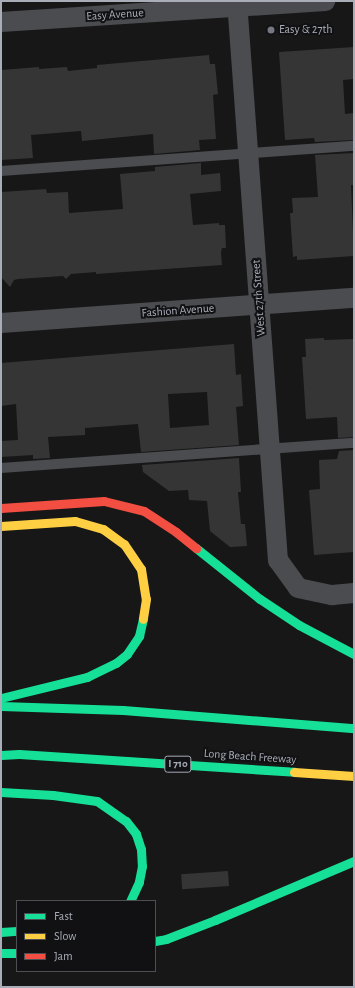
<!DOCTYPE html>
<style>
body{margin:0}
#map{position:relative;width:355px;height:988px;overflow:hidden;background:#171717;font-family:"Alegreya Sans",sans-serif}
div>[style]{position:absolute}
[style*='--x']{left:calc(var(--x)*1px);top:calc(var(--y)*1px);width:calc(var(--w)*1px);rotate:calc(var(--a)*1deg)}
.building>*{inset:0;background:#353536;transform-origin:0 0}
.lane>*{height:10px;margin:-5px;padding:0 5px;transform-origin:5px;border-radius:5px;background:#4b4c50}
.street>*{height:20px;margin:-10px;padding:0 10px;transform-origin:10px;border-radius:10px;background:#4b4c50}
.fast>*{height:9px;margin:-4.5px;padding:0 4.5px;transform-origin:4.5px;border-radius:4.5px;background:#16e098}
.slow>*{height:9px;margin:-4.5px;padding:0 4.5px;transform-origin:4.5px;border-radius:4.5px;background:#ffcf43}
.jam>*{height:9px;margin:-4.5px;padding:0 4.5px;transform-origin:4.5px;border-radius:4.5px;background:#f24e42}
.dots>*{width:11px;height:11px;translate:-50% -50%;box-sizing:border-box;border:2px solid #111113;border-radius:50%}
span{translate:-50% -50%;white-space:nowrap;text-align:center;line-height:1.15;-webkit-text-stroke:4px #111113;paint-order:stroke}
.shield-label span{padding:1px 3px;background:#111113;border:1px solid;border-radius:3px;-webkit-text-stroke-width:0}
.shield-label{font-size:11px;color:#a8adb8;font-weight:700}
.street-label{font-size:12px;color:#a8adb8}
.poi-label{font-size:12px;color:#a8adb8}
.left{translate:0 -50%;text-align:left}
.frame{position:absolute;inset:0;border:2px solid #a8adb8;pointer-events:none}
.legend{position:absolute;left:16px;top:900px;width:140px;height:72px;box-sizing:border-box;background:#111113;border:1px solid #4d4f55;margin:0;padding:5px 7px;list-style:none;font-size:12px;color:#a8adb8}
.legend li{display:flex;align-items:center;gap:8px;height:20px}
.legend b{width:20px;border:1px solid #4d4f55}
</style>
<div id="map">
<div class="building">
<i style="clip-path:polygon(354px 47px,354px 79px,343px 80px,345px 114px,354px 113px,354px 140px,315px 142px,314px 138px,285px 140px,279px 52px)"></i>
<i style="clip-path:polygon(209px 55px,210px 64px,215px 64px,218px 94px,213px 95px,216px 139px,199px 140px,200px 150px,154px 154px,153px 134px,82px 141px,81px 131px,31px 135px,33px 158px,1px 160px,1px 70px,39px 67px,39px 69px,67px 67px,68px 71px,97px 68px,97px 65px)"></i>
<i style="clip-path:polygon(354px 153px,354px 181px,353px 185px,351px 185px,354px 256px,297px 260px,297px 256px,293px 257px,290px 213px,293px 213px,292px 198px,318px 197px,315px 155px)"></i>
<i style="clip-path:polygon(201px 163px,201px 175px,220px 173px,221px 191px,190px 194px,193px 225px,219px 223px,219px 225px,225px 225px,226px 248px,222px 248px,221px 252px,222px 265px,96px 274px,96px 272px,71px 274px,66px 279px,63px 276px,18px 279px,14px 280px,10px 287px,1px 277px,1px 192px,46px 189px,47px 193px,68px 192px,69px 213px,123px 209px,120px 174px,155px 171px,155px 167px)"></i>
<i style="clip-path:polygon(324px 338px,324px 340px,354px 339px,354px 437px,338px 438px,337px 417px,306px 419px,302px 357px,306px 357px,305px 339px)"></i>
<i style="clip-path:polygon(evenodd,234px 344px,236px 375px,241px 374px,243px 406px,236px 407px,239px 445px,141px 452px,138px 424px,85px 428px,85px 435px,48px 437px,50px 458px,33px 459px,33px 455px,1px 457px,1px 441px,18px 440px,16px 404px,1px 406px,1px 363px,234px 344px,207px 392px,209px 425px,170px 428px,168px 394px,207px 392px)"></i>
<i style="clip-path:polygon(354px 450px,354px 552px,314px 555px,309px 490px,320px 489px,319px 460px,337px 459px,339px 451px)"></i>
<i style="clip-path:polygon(239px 458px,241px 492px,238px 492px,241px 524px,245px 524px,247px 546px,230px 547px,210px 531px,207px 501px,189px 500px,188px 490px,169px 491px,143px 472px,142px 465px)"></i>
<i style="left:228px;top:871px;width:15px;height:47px;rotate:86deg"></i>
</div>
<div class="lane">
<i style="--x:1;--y:171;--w:354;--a:-4.1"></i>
<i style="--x:1;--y:468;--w:354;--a:-4.1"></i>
</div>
<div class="street">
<i style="--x:237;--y:1;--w:561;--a:85.81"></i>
<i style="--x:278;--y:560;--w:34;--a:54"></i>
<i style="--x:298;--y:588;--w:35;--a:12"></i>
<i style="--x:332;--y:595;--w:22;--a:-5"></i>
<i style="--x:1;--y:22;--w:325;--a:-3.7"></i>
<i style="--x:1;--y:323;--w:354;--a:-4.1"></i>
</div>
<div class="fast">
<i style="--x:196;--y:548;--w:82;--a:38.6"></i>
<i style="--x:260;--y:599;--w:47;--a:33.7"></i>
<i style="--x:299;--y:625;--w:62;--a:27.8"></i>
<i style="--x:1;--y:698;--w:89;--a:-13.7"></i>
<i style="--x:87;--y:677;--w:32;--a:-26"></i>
<i style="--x:116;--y:663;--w:14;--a:-39"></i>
<i style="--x:127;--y:654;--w:22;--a:-56"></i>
<i style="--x:139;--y:636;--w:17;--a:-77"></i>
<i style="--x:1;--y:706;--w:122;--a:1.9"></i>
<i style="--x:123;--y:710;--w:232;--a:4.5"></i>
<i style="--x:1;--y:755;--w:18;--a:-3"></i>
<i style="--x:19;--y:754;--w:276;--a:3.7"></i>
<i style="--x:1;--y:792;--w:52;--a:3.3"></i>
<i style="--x:53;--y:795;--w:44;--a:7.8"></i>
<i style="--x:97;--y:801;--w:35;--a:35"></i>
<i style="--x:126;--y:821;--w:16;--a:52"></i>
<i style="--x:136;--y:834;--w:16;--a:72"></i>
<i style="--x:141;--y:849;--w:17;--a:87"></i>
<i style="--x:142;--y:866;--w:16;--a:101"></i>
<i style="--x:139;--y:882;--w:21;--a:115"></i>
<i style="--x:1;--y:932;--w:16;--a:-4"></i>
<i style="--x:155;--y:941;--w:11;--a:-10"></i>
<i style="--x:166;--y:939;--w:53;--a:-21.2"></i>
<i style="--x:215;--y:920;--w:151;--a:-23"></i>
<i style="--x:1;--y:953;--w:16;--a:0"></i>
</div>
<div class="slow">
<i style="--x:1;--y:526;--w:74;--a:-3.9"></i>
<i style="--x:75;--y:521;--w:29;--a:16"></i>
<i style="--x:103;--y:529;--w:26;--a:36"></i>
<i style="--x:124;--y:544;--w:30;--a:56"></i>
<i style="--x:141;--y:569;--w:30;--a:81"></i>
<i style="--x:146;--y:599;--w:20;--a:99"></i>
<i style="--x:294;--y:772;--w:60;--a:3.8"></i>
</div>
<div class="jam">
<i style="--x:1;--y:508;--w:103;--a:-3.9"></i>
<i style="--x:104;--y:501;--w:41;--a:14"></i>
<i style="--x:144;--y:511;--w:38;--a:33"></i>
<i style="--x:176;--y:532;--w:26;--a:39"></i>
</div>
<div class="dots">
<i style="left:271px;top:30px;background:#757880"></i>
</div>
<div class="shield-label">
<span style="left:178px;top:764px">I 710</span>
</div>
<div class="street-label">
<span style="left:115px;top:15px;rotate:-4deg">Easy Avenue</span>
<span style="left:259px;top:298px;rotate:-94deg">West 27th Street</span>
<span style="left:178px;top:311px;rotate:-4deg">Fashion Avenue</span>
<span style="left:250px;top:757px;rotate:4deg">Long Beach Freeway</span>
</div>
<div class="poi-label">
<span class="left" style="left:279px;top:30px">Easy &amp; 27th</span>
</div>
<div class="frame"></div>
<ul class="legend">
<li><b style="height:5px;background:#16e098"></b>Fast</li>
<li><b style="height:5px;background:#ffcf43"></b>Slow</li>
<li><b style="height:5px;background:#f24e42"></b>Jam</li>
</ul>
</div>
